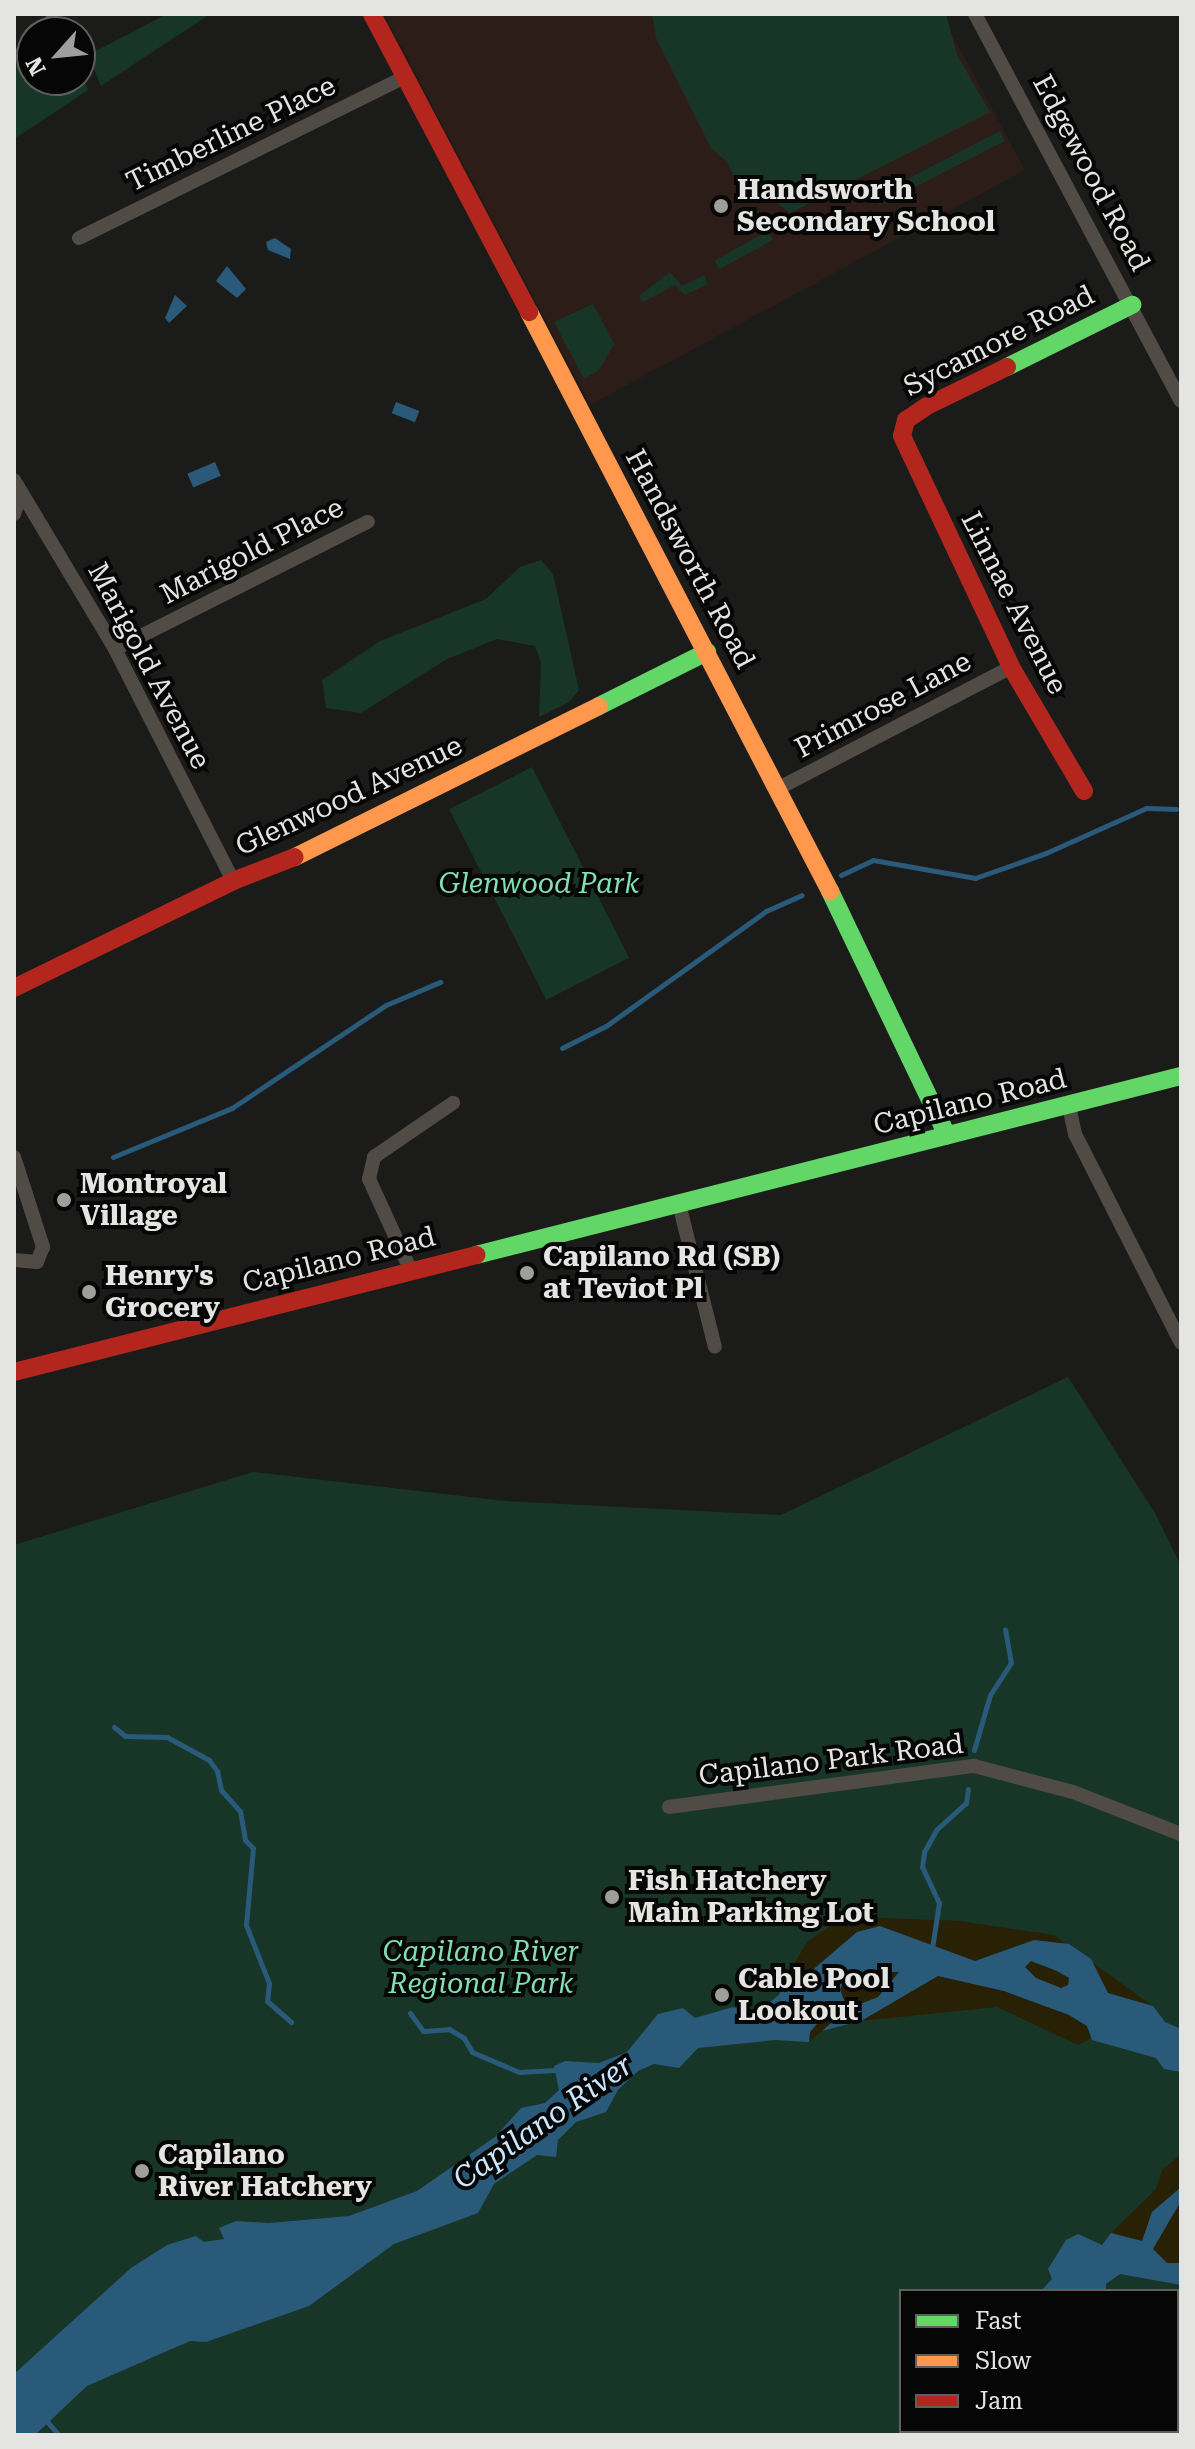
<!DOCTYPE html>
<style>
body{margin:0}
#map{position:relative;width:1195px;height:2449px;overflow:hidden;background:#1b1b1a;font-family:"Roboto Serif",serif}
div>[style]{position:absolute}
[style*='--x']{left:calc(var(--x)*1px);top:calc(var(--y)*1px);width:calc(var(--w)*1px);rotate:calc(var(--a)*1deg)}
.education>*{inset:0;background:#2d1d19}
.green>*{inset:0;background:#183628;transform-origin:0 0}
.sand>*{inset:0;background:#282105}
.water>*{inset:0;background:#295a7a;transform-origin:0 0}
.stream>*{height:5px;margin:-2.5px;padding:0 2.5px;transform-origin:2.5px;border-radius:2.5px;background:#295a7a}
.street>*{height:14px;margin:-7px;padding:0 7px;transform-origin:7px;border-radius:7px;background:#514b46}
.fast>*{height:18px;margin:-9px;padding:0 9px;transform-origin:9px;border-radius:9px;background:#63d668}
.slow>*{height:18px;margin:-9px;padding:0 9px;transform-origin:9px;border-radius:9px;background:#ff974d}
.jam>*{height:18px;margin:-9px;padding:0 9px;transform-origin:9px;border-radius:9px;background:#b3261e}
.dots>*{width:22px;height:22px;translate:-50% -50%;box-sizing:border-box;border:4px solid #060606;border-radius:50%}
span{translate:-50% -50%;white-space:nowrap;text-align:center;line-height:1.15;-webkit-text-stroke:8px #060606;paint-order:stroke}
.street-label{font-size:28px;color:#e4e4e2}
.poi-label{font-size:28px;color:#e4e4e2;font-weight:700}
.left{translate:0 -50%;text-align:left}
.park-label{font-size:28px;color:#81dfb1;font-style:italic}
.water-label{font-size:30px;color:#c9e7fe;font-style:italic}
.frame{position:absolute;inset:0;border:16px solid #e4e4e2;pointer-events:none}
.legend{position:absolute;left:899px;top:2289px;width:280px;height:144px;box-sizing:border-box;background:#060606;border:2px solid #5f5f5e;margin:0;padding:10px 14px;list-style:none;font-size:24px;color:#e4e4e2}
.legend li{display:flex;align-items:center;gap:16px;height:40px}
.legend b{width:40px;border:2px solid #5f5f5e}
.north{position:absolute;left:16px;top:16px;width:80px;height:80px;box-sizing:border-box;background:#060606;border:2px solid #5f5f5e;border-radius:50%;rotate:243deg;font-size:22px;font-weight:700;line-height:32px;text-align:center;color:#e4e4e2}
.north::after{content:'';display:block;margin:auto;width:28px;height:36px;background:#9e9e9c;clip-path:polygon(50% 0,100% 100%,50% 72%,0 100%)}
</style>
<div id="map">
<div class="education">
<i style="clip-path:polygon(384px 14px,941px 14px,1025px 170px,590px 405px)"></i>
</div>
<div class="green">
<i style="clip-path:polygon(167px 14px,210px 14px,101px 86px,88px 55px)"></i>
<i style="clip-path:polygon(652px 14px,946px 14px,957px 55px,990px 112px,790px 213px,754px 185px,736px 182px,727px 162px,711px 148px,656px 38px)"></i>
<i style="clip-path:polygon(32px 43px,32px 80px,80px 80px,80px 67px,88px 90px,14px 139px,14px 53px)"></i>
<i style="clip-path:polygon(1000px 131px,1005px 141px,880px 205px,875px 201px,884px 191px)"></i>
<i style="left:768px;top:231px;width:10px;height:61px;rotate:61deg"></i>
<i style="clip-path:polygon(670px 272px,682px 286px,704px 275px,708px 284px,685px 295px,675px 285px,643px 302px,639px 296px)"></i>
<i style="clip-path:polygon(593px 304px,614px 344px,599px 370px,584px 379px,554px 322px)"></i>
<i style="clip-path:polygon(541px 560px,553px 574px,579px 690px,569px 702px,539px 717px,541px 663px,535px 646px,497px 639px,447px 659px,361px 713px,326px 708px,322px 680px,380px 641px,486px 599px,520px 567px)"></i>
<i style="left:532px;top:767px;width:214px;height:93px;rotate:63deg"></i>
<i style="clip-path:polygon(evenodd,1068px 1377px,1155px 1513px,1181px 1566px,1181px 2435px,14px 2435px,14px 1545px,253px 1472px,505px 1501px,781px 1515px,1068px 1377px,901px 2291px,1177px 2291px,1177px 2431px,901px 2431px,901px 2291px)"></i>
</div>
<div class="sand">
<i style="clip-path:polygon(863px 1917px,960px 1921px,1054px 1935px,1153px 2006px,1078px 2045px,997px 2007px,861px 2021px,822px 2031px,809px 2042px,810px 2032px,822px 2018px,787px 1976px,807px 1942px,831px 1925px)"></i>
<i style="clip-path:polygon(1181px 2154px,1181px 2187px,1152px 2212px,1143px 2241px,1111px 2233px,1156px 2189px,1162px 2170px)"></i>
<i style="clip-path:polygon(1181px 2201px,1181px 2263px,1167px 2263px,1152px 2249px)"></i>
</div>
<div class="water">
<i style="clip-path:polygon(275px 238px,291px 249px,290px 259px,268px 250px,266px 242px)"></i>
<i style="clip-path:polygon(227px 266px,246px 289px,237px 298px,216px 281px)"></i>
<i style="clip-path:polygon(175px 295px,187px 306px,169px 323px,165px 318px)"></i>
<i style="left:396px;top:402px;width:25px;height:12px;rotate:21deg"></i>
<i style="left:215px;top:462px;width:15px;height:30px;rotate:67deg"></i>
<i style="clip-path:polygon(evenodd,880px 1926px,975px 1961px,1034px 1940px,1069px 1944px,1091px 1959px,1108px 1993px,1153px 2006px,1165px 2022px,1181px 2029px,1181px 2072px,1164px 2069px,1156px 2058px,1092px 2040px,1087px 2026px,1069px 2015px,1004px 1991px,938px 1976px,861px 2021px,822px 2031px,841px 2014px,822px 2018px,810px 2032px,809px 2042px,775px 2040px,698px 2048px,679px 2068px,654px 2064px,638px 2071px,618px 2090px,606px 2112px,576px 2122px,558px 2140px,556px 2157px,537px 2155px,494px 2184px,478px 2213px,394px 2244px,309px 2306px,206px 2342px,190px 2341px,87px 2386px,35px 2435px,14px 2435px,14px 2374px,131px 2268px,167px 2245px,196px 2236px,204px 2242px,224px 2239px,219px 2228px,236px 2221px,269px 2223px,349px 2216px,417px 2191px,495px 2137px,521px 2108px,545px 2103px,559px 2090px,554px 2066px,565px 2061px,599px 2063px,627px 2052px,658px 2014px,683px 2008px,695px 2018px,733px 2007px,755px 2014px,779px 1995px,787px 1976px,794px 1982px,802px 1979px,857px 1932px,880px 1926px,1031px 1961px,1057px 1971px,1069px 1978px,1068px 1985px,1061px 1988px,1036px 1978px,1025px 1967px,1031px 1961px,880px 1926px,873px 1972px,899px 1972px,878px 1997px,847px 2009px,840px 1989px,845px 1980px,873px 1972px)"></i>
<i style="clip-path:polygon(1181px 2187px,1181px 2201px,1153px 2249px,1167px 2263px,1181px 2263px,1181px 2285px,1120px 2274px,1106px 2284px,1106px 2291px,1041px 2291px,1052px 2279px,1048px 2269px,1066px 2240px,1078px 2234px,1102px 2245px,1111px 2233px,1142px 2241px,1152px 2212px)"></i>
</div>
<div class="stream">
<i style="--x:41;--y:32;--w:20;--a:-66"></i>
<i style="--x:14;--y:52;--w:21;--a:-29"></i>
<i style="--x:841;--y:875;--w:35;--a:-25"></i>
<i style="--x:873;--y:860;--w:104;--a:10"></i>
<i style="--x:975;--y:878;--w:75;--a:-19.4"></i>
<i style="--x:1046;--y:853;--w:110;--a:-24.2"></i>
<i style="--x:1146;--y:808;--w:30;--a:2"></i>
<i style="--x:562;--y:1048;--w:49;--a:-26.6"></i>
<i style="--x:606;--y:1026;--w:197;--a:-35.7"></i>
<i style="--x:766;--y:911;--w:39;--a:-24"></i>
<i style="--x:113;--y:1157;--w:129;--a:-22.4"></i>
<i style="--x:232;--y:1108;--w:185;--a:-33.8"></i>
<i style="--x:386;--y:1005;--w:59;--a:-23.1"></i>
<i style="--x:114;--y:1727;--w:14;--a:39"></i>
<i style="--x:125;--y:1736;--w:42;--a:1.4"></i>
<i style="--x:167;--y:1737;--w:48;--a:28.7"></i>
<i style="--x:209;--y:1760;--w:14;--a:54"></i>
<i style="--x:217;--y:1771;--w:19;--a:78"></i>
<i style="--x:221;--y:1790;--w:28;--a:48"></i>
<i style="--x:240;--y:1811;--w:29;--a:80"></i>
<i style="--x:245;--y:1840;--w:11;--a:45"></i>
<i style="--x:253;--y:1848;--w:77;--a:95.2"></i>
<i style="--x:246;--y:1925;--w:62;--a:68.4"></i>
<i style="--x:269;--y:1983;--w:18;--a:96"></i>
<i style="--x:267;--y:2001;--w:32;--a:41"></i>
<i style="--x:974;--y:1750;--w:57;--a:-73.8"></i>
<i style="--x:990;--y:1695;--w:38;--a:-57"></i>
<i style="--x:1011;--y:1663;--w:34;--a:-100"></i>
<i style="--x:931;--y:1955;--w:53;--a:-81.3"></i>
<i style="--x:939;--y:1903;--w:40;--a:-115"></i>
<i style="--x:922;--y:1867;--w:15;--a:-82"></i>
<i style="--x:924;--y:1852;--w:26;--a:-61"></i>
<i style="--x:937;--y:1829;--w:39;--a:-42"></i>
<i style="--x:966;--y:1803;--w:14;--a:-82"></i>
<i style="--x:410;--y:2013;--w:22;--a:54"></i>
<i style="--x:423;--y:2031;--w:26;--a:-4"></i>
<i style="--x:449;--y:2029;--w:17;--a:31"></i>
<i style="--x:464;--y:2038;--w:16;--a:60"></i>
<i style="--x:472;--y:2052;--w:51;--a:23.1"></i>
<i style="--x:519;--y:2072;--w:37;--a:-3"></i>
<i style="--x:44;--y:2418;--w:23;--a:49"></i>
</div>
<div class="street">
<i style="--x:975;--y:14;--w:438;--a:62"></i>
<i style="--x:79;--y:238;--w:364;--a:-26.3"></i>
<i style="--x:14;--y:480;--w:197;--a:59.1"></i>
<i style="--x:115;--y:649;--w:260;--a:63"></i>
<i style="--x:14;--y:514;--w:23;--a:-72"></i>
<i style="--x:115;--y:649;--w:283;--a:-26.7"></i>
<i style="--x:779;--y:788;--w:262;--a:-27.5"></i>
<i style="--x:1069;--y:1106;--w:29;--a:78"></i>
<i style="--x:1075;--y:1134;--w:234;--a:63.1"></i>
<i style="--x:14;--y:1157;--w:95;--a:72.1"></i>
<i style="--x:43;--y:1247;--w:16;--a:112"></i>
<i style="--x:37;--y:1262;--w:23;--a:-175"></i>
<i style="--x:679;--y:1204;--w:147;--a:75.9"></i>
<i style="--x:411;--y:1271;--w:101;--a:-114.5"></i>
<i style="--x:369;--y:1179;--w:23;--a:-77"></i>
<i style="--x:374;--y:1157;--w:96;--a:-34.4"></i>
<i style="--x:669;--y:1807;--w:308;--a:-7.7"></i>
<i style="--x:974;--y:1766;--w:102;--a:14.7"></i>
<i style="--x:1073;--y:1792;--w:116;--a:21.3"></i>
</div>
<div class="fast">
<i style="--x:1007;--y:367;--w:140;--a:-26.4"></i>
<i style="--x:599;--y:706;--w:121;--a:-26.6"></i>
<i style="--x:830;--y:891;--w:271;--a:64.4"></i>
<i style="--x:476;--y:1255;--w:727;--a:-14.25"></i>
</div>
<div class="slow">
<i style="--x:529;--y:312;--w:653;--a:62.53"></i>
<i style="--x:295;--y:857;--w:339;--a:-26.4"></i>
</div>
<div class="jam">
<i style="--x:372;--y:14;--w:337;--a:62.2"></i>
<i style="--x:1007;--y:367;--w:89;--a:154"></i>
<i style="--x:927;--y:406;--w:25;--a:146"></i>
<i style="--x:906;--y:420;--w:16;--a:104"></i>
<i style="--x:902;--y:436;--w:255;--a:64.7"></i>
<i style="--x:1011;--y:667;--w:144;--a:59.5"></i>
<i style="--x:14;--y:988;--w:244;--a:-26"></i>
<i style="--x:233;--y:881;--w:66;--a:-21.2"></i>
<i style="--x:14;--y:1372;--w:477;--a:-14.2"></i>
</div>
<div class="dots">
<i style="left:721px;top:206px;background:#9e9e9c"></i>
<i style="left:64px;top:1200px;background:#9e9e9c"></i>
<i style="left:527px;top:1273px;background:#9e9e9c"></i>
<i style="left:89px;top:1292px;background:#9e9e9c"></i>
<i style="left:612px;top:1897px;background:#9e9e9c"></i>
<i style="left:722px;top:1995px;background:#9e9e9c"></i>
<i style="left:142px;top:2171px;background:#9e9e9c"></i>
</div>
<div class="street-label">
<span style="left:231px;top:134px;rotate:-26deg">Timberline Place</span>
<span style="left:1091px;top:173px;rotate:62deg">Edgewood Road</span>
<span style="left:999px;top:341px;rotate:-27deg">Sycamore Road</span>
<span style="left:252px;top:551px;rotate:-27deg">Marigold Place</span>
<span style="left:690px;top:559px;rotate:62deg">Handsworth Road</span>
<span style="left:1014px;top:603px;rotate:63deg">Linnae Avenue</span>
<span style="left:149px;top:666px;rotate:62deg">Marigold Avenue</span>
<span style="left:883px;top:705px;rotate:-28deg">Primrose Lane</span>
<span style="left:349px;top:796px;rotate:-25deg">Glenwood Avenue</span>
<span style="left:970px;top:1102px;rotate:-14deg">Capilano Road</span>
<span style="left:339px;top:1260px;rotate:-14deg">Capilano Road</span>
<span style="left:831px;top:1760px;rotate:-7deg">Capilano Park Road</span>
</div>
<div class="poi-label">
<span class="left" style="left:737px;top:206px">Handsworth<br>Secondary School</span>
<span class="left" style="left:80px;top:1200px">Montroyal<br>Village</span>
<span class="left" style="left:543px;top:1273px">Capilano Rd (SB)<br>at Teviot Pl</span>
<span class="left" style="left:105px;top:1292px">Henry's<br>Grocery</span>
<span class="left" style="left:628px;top:1897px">Fish Hatchery<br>Main Parking Lot</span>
<span class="left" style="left:738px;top:1995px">Cable Pool<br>Lookout</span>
<span class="left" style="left:158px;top:2171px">Capilano<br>River Hatchery</span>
</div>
<div class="park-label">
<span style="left:539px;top:884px">Glenwood Park</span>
<span style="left:481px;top:1968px">Capilano River<br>Regional Park</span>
</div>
<div class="water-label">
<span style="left:543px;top:2122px;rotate:-35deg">Capilano River</span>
</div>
<div class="frame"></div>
<ul class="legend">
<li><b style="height:10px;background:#63d668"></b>Fast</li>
<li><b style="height:10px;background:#ff974d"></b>Slow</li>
<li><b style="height:10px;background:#b3261e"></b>Jam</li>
</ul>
<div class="north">N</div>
</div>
